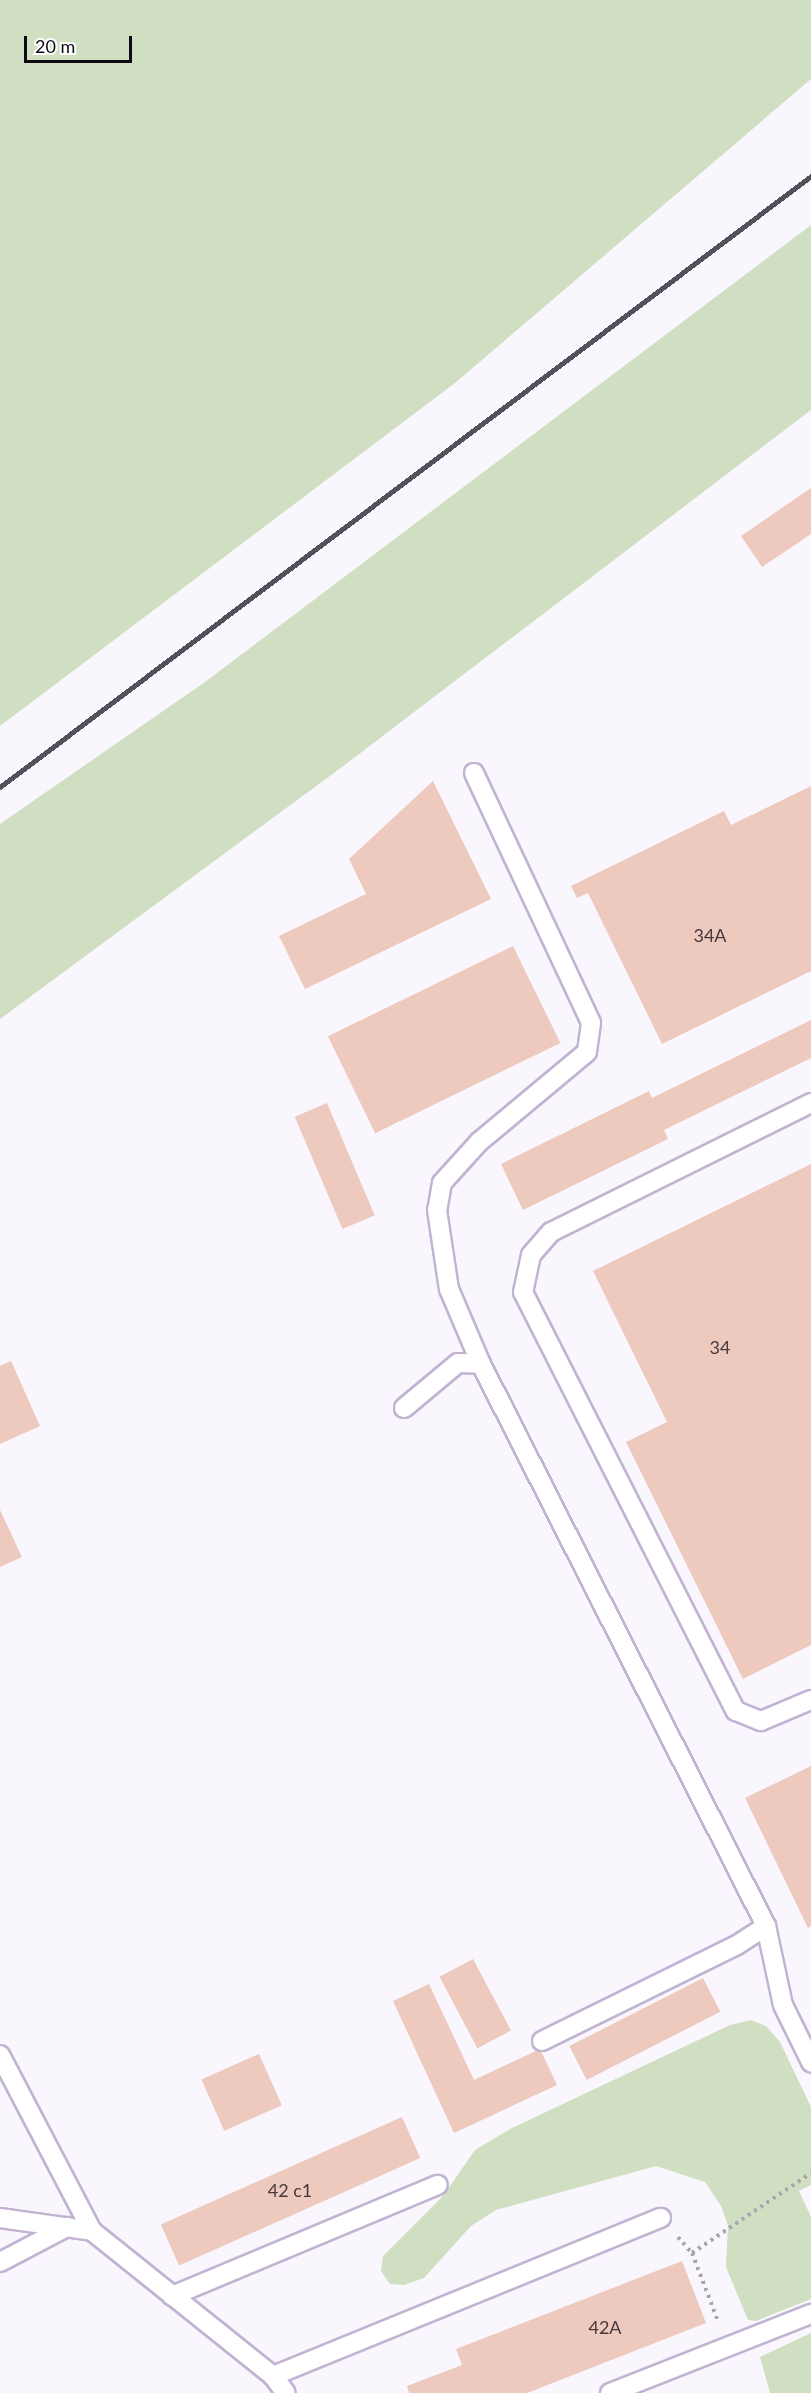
<!DOCTYPE html>
<meta charset="utf-8">
<style>
body{margin:0}
#map{position:relative;width:811px;height:2393px;overflow:hidden;background:#f9f6fd;font-family:Lato,sans-serif}
div>[style]{position:absolute}
[style*='--x']{left:calc(var(--x)*1px);top:calc(var(--y)*1px);width:calc(var(--w)*1px);rotate:calc(var(--a)*1deg)}
.green>*{inset:0;background:#d0dfc1}
.building>*{inset:0;background:#eec9bd;transform-origin:0 0}
.path>*{height:4px;margin-top:-2px;transform-origin:0;background:repeating-linear-gradient(90deg,#a9a5ad 0 3px,transparent 0 7.5px)}
.roads{filter:drop-shadow(2px 0 #c2b3d2) drop-shadow(-2px 0 #c2b3d2) drop-shadow(0 2px #c2b3d2) drop-shadow(0 -2px #c2b3d2)}
.service>*{height:18px;margin:-9px;padding:0 9px;transform-origin:9px;border-radius:9px;background:#fff}
.rail>*{height:4.5px;margin:-2.25px;padding:0 2.25px;transform-origin:2.25px;border-radius:2.25px;background:#55515a}
span{translate:-50% -50%;white-space:nowrap;text-align:center;line-height:1.15;-webkit-text-stroke:5px #fff;paint-order:stroke}
.number-label{font-size:18px;color:#46393e}
.number-label span{-webkit-text-stroke-width:0}
.scale{position:absolute;left:24px;top:36px;width:108px;height:27px;box-sizing:border-box;border:3px solid #0e0913;border-top:0;padding-left:8px;font-size:18px;line-height:21px;white-space:nowrap;color:#0e0913;-webkit-text-stroke:4px #fff;paint-order:stroke}
</style>
<div id="map">
<div class="green">
<i style="clip-path:polygon(0 0,811px 0,811px 79px,455px 383px,0 726px)"></i>
<i style="clip-path:polygon(811px 225px,811px 410px,342px 767px,0 1019px,0 824px,205px 682px)"></i>
<i style="clip-path:polygon(751px 2020px,766px 2026px,780px 2042px,811px 2107px,811px 2185px,799px 2191px,811px 2217px,811px 2299px,756px 2321px,748px 2320px,726px 2267px,728px 2225px,721px 2206px,705px 2182px,656px 2166px,496px 2210px,471px 2226px,424px 2278px,404px 2285px,390px 2284px,381px 2271px,383px 2256px,443px 2196px,475px 2150px,510px 2129px,730px 2025px)"></i>
<i style="clip-path:polygon(811px 2333px,811px 2393px,770px 2393px,760px 2357px)"></i>
</div>
<div class="building">
<i style="clip-path:polygon(811px 488px,811px 534px,762px 567px,741px 536px)"></i>
<i style="clip-path:polygon(433px 781px,491px 899px,305px 989px,279px 936px,366px 894px,349px 859px)"></i>
<i style="clip-path:polygon(811px 786px,811px 971px,662px 1044px,588px 893px,577px 898px,571px 886px,724px 811px,731px 825px)"></i>
<i style="left:513px;top:946px;width:108px;height:206px;rotate:64deg"></i>
<i style="clip-path:polygon(811px 1020px,811px 1058px,664px 1130px,668px 1139px,523px 1210px,501px 1164px,649px 1091px,652px 1098px)"></i>
<i style="left:327px;top:1103px;width:122px;height:35px;rotate:67deg"></i>
<i style="clip-path:polygon(811px 1164px,811px 1645px,743px 1679px,626px 1442px,667px 1422px,593px 1271px)"></i>
<i style="clip-path:polygon(11px 1361px,40px 1426px,0 1444px,0 1366px)"></i>
<i style="clip-path:polygon(0 1510px,22px 1557px,0 1567px)"></i>
<i style="clip-path:polygon(811px 1766px,811px 1926px,808px 1928px,745px 1798px)"></i>
<i style="left:473px;top:1959px;width:81px;height:38px;rotate:62deg"></i>
<i style="left:703px;top:1978px;width:38px;height:150px;rotate:63deg"></i>
<i style="clip-path:polygon(429px 1984px,474px 2080px,540px 2049px,557px 2085px,454px 2133px,393px 2001px)"></i>
<i style="left:259px;top:2054px;width:56px;height:63px;rotate:66deg"></i>
<i style="left:402px;top:2117px;width:45px;height:264px;rotate:66deg"></i>
<i style="clip-path:polygon(682px 2261px,706px 2323px,527px 2393px,409px 2393px,407px 2386px,462px 2365px,456px 2349px)"></i>
</div>
<div class="path">
<i style="--x:678;--y:2237;--w:21;--a:49"></i>
<i style="--x:692;--y:2253;--w:73;--a:69.1"></i>
<i style="--x:692;--y:2253;--w:143;--a:-33.9"></i>
</div>
<div class="roads">
<div class="service">
<i style="--x:474;--y:773;--w:276;--a:64.9"></i>
<i style="--x:591;--y:1023;--w:29;--a:98"></i>
<i style="--x:587;--y:1052;--w:141;--a:140.2"></i>
<i style="--x:479;--y:1142;--w:55;--a:132.1"></i>
<i style="--x:442;--y:1183;--w:27;--a:100"></i>
<i style="--x:437;--y:1210;--w:80;--a:81.4"></i>
<i style="--x:449;--y:1289;--w:82;--a:66.9"></i>
<i style="--x:481;--y:1364;--w:630;--a:63.11"></i>
<i style="--x:766;--y:1926;--w:81;--a:77.9"></i>
<i style="--x:783;--y:2005;--w:64;--a:63.8"></i>
<i style="--x:811;--y:1103;--w:290;--a:153.6"></i>
<i style="--x:551;--y:1232;--w:30;--a:131"></i>
<i style="--x:531;--y:1255;--w:38;--a:102"></i>
<i style="--x:523;--y:1292;--w:470;--a:63.1"></i>
<i style="--x:736;--y:1711;--w:27;--a:22"></i>
<i style="--x:761;--y:1721;--w:54;--a:-22.8"></i>
<i style="--x:404;--y:1408;--w:70;--a:-39.8"></i>
<i style="--x:458;--y:1363;--w:23;--a:2"></i>
<i style="--x:542;--y:2041;--w:217;--a:-26.2"></i>
<i style="--x:737;--y:1945;--w:35;--a:-33"></i>
<i style="--x:0;--y:2055;--w:199;--a:62.4"></i>
<i style="--x:0;--y:2218;--w:93;--a:8"></i>
<i style="--x:92;--y:2231;--w:232;--a:38.7"></i>
<i style="--x:273;--y:2376;--w:21;--a:53"></i>
<i style="--x:0;--y:2262;--w:76;--a:-27.6"></i>
<i style="--x:172;--y:2296;--w:288;--a:-22.7"></i>
<i style="--x:273;--y:2376;--w:419;--a:-22.2"></i>
<i style="--x:610;--y:2393;--w:216;--a:-21.5"></i>
</div>
</div>
<div class="rail">
<i style="--x:0;--y:787;--w:1015;--a:-36.99"></i>
</div>
<div class="number-label">
<span style="left:710px;top:935px">34А</span>
<span style="left:720px;top:1347px">34</span>
<span style="left:290px;top:2190px">42 с1</span>
<span style="left:605px;top:2327px">42А</span>
</div>
<div class="scale">20 m</div>
</div>
